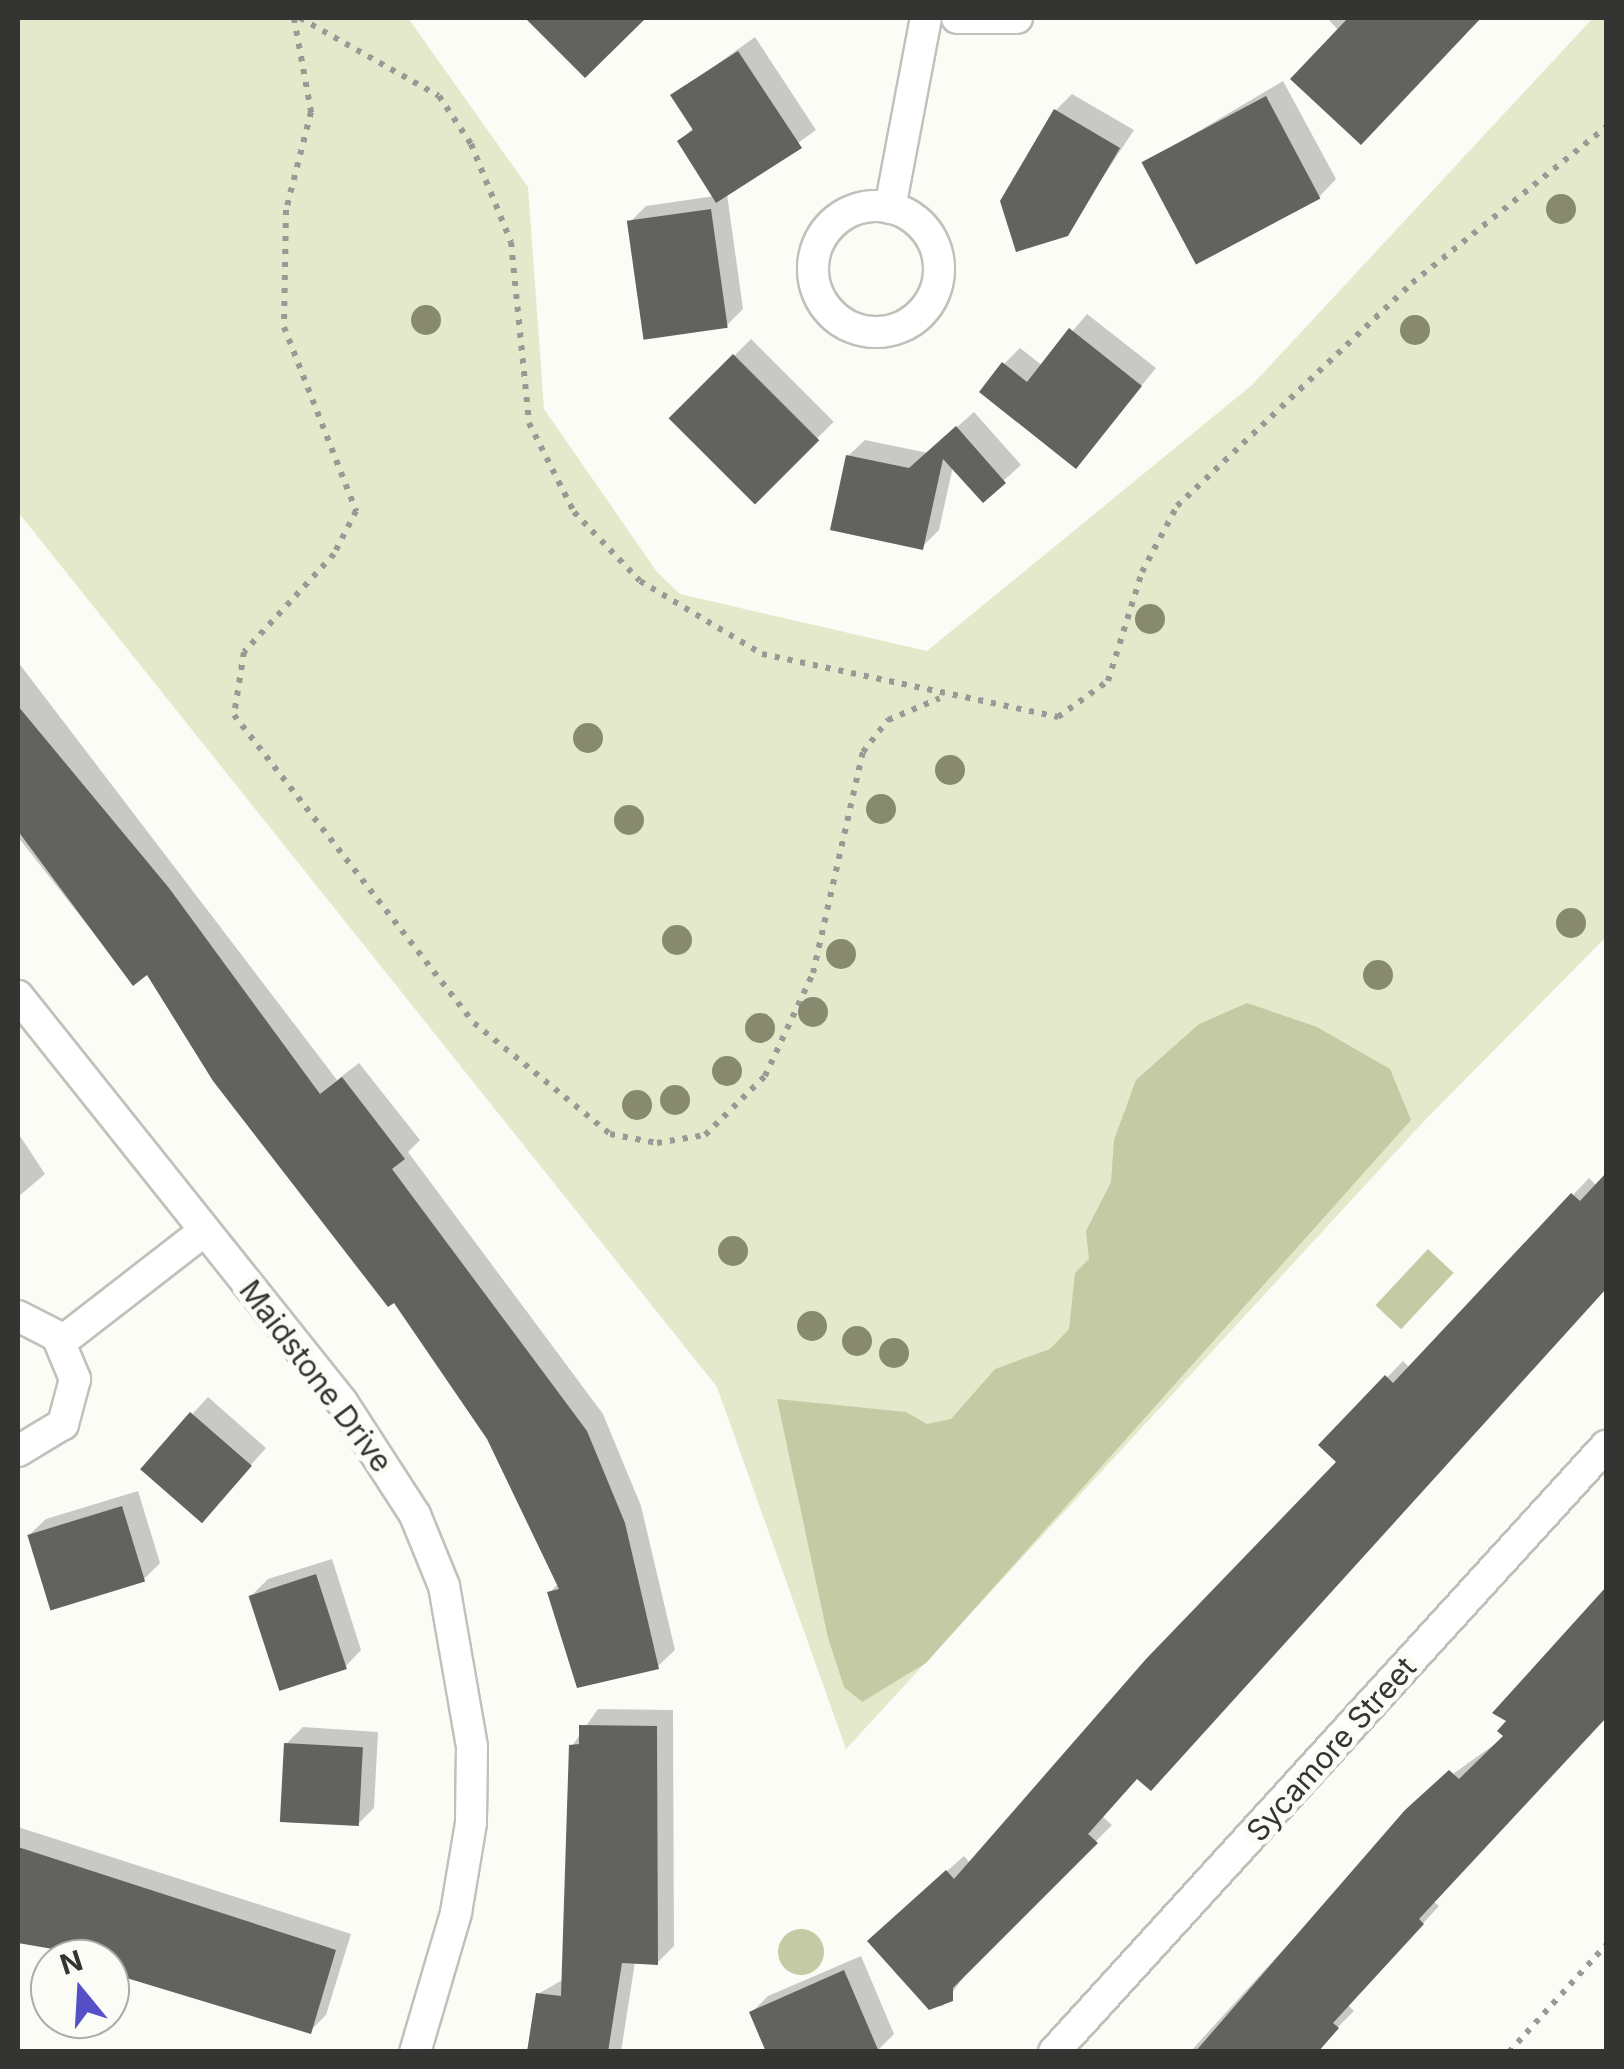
<!DOCTYPE html>
<style>
body{margin:0}
#map{position:relative;width:1624px;height:2069px;overflow:hidden;background:#fbfcf6;font-family:Inter,sans-serif}
div>[style]{position:absolute}
[style*='--x']{left:calc(var(--x)*1px);top:calc(var(--y)*1px);width:calc(var(--w)*1px);rotate:calc(var(--a)*1deg)}
.green>*{inset:0;background:#e4e9cb}
.water>*{inset:0;background:#c4cba4;transform-origin:0 0}
.round{border-radius:50%}
.shadow>*{inset:0;background:#0003;transform-origin:0 0}
.building>*{inset:0;background:#62635e;transform-origin:0 0}
.path>*{height:6px;margin-top:-3px;transform-origin:0;background:repeating-linear-gradient(90deg,#999a96 0 5px,transparent 0 13px)}
.roads{filter:drop-shadow(2px 0 #c0c1bb) drop-shadow(-2px 0 #c0c1bb) drop-shadow(0 2px #c0c1bb) drop-shadow(0 -2px #c0c1bb)}
.minor>*{height:30px;margin:-15px;padding:0 15px;transform-origin:15px;border-radius:15px;background:#fff}
.minor>.ring{margin:-15px;padding:0;box-sizing:content-box;background:none;border:30px solid #fff;border-radius:50%}
.trees>*{width:30px;height:30px;margin:-15px;border-radius:50%;background:#878a6f}
span{translate:-50% -50%;white-space:nowrap;text-align:center;line-height:1.15;-webkit-text-stroke:10px #fbfcf6;paint-order:stroke}
.street-label{font-size:30px;color:#343432}
.frame{position:absolute;inset:0;border:20px solid #343432;pointer-events:none}
.north{position:absolute;left:30px;top:1939px;width:100px;height:100px;box-sizing:border-box;background:#fbfcf6;border:2px solid #abaca8;border-radius:50%;rotate:342deg;font-size:28px;font-weight:700;line-height:40px;text-align:center;color:#343432}
.north::after{content:'';display:block;margin:auto;width:35px;height:45px;background:#5550c7;clip-path:polygon(50% 0,100% 100%,50% 72%,0 100%)}
</style>
<div id="map">
<div class="green">
<i style="clip-path:polygon(18px 18px,408px 18px,528px 187px,544px 409px,657px 572px,680px 594px,927px 651px,1252px 385px,1593px 18px,1606px 18px,1606px 937px,1426px 1119px,846px 1749px,717px 1387px,18px 512px)"></i>
</div>
<div class="water">
<i style="clip-path:polygon(1247px 1003px,1317px 1027px,1390px 1069px,1411px 1120px,926px 1663px,862px 1702px,844px 1687px,828px 1638px,777px 1399px,906px 1412px,927px 1424px,951px 1419px,995px 1369px,1050px 1349px,1069px 1329px,1075px 1273px,1089px 1259px,1086px 1231px,1111px 1182px,1114px 1140px,1136px 1080px,1199px 1024px)"></i>
<i style="left:1428px;top:1249px;width:35px;height:77px;rotate:43deg"></i>
<i class="round" style="left:778px;top:1929px;width:46px;height:46px"></i>
</div>
<div class="shadow">
<i style="clip-path:polygon(528px 18px,642px 18px,585px 75px)"></i>
<i style="clip-path:polygon(1481px 18px,1361px 142px,1339px 31px,1327px 18px)"></i>
<i style="clip-path:polygon(755px 37px,816px 130px,727px 194px,743px 309px,726px 326px,630px 222px,646px 206px,715px 196px,680px 141px,694px 127px,674px 95px)"></i>
<i style="clip-path:polygon(1283px 81px,1336px 179px,1320px 196px,1145px 163px)"></i>
<i style="clip-path:polygon(1072px 94px,1134px 130px,1066px 233px,1056px 110px)"></i>
<i style="clip-path:polygon(1087px 314px,1156px 368px,1076px 465px,1004px 364px,1020px 348px,1043px 366px)"></i>
<i style="left:751px;top:339px;width:117px;height:112px;rotate:45deg"></i>
<i style="clip-path:polygon(974px 412px,1021px 465px,983px 499px,953px 466px,939px 530px,922px 547px,848px 456px,865px 440px,928px 453px)"></i>
<i style="clip-path:polygon(18px 662px,337px 1080px,359px 1063px,420px 1140px,408px 1152px,603px 1414px,641px 1506px,675px 1650px,658px 1666px,549px 1593px,559px 1583px,489px 1437px,395px 1299px,148px 972px,133px 983px,18px 837px)"></i>
<i style="clip-path:polygon(18px 1133px,45px 1174px,18px 1197px)"></i>
<i style="clip-path:polygon(1606px 1175px,1606px 1286px,1167px 1772px,1138px 1776px,1102px 1816px,1112px 1825px,969px 1969px,943px 2006px,930px 2007px,887px 1924px,964px 1856px,971px 1864px,1340px 1462px,1322px 1445px,1403px 1361px,1410px 1368px,1589px 1178px,1597px 1186px)"></i>
<i style="clip-path:polygon(208px 1397px,266px 1448px,217px 1503px,143px 1468px)"></i>
<i style="clip-path:polygon(138px 1491px,160px 1563px,143px 1580px,29px 1535px,46px 1519px)"></i>
<i style="clip-path:polygon(332px 1559px,361px 1650px,345px 1667px,251px 1596px,268px 1579px)"></i>
<i style="clip-path:polygon(1606px 1599px,1606px 1710px,1433px 1901px,1439px 1906px,1348px 2005px,1354px 2011px,1313px 2052px,1190px 2052px,1425px 1794px,1506px 1736px,1510px 1720px,1496px 1713px)"></i>
<i style="clip-path:polygon(598px 1709px,673px 1710px,674px 1946px,657px 1963px,635px 1962px,621px 2052px,527px 2052px,538px 1994px,564px 1979px,572px 1746px)"></i>
<i style="clip-path:polygon(303px 1727px,378px 1732px,374px 1808px,358px 1824px,286px 1744px)"></i>
<i style="clip-path:polygon(18px 1827px,351px 1934px,326px 2015px,310px 2031px,110px 1968px,110px 1959px,18px 1938px)"></i>
<i style="clip-path:polygon(861px 1956px,894px 2034px,878px 2050px,752px 2012px,768px 1996px)"></i>
</div>
<div class="building">
<i style="clip-path:polygon(525px 18px,646px 18px,585px 78px)"></i>
<i style="clip-path:polygon(1348px 18px,1481px 18px,1361px 145px,1290px 79px)"></i>
<i style="clip-path:polygon(738px 51px,802px 148px,716px 203px,677px 141px,693px 130px,670px 95px)"></i>
<i style="left:1266px;top:96px;width:116px;height:141px;rotate:62deg"></i>
<i style="clip-path:polygon(1054px 109px,1120px 148px,1068px 236px,1016px 252px,1000px 201px)"></i>
<i style="left:711px;top:209px;width:120px;height:85px;rotate:82deg"></i>
<i style="clip-path:polygon(1069px 328px,1142px 386px,1076px 469px,979px 392px,1002px 362px,1027px 382px)"></i>
<i style="left:733px;top:354px;width:122px;height:91px;rotate:45deg"></i>
<i style="clip-path:polygon(956px 426px,1006px 483px,983px 503px,943px 459px,923px 550px,830px 530px,846px 455px,909px 468px)"></i>
<i style="clip-path:polygon(18px 706px,169px 888px,320px 1094px,342px 1077px,405px 1159px,392px 1169px,587px 1431px,625px 1523px,659px 1669px,577px 1688px,547px 1592px,559px 1589px,487px 1439px,394px 1303px,388px 1307px,213px 1081px,147px 975px,133px 986px,18px 831px)"></i>
<i style="clip-path:polygon(1606px 1173px,1606px 1289px,1151px 1791px,1137px 1779px,1088px 1834px,1098px 1843px,953px 1988px,953px 2001px,929px 2010px,867px 1941px,946px 1870px,954px 1879px,1146px 1659px,1336px 1462px,1318px 1445px,1385px 1375px,1393px 1383px,1571px 1193px,1580px 1201px)"></i>
<i style="left:190px;top:1412px;width:82px;height:76px;rotate:41deg"></i>
<i style="left:122px;top:1506px;width:79px;height:99px;rotate:73deg"></i>
<i style="left:316px;top:1574px;width:100px;height:71px;rotate:72deg"></i>
<i style="clip-path:polygon(1606px 1587px,1606px 1718px,1419px 1919px,1424px 1924px,1333px 2023px,1339px 2028px,1318px 2052px,1195px 2052px,1405px 1810px,1449px 1770px,1459px 1779px,1503px 1736px,1497px 1731px,1506px 1721px,1492px 1713px)"></i>
<i style="clip-path:polygon(579px 1725px,657px 1726px,658px 1965px,622px 1963px,608px 2052px,527px 2052px,536px 1993px,561px 1996px,569px 1745px,579px 1744px)"></i>
<i style="left:284px;top:1743px;width:79px;height:79px;rotate:3deg"></i>
<i style="clip-path:polygon(18px 1847px,336px 1950px,311px 2034px,110px 1973px,110px 1959px,18px 1943px)"></i>
<i style="clip-path:polygon(844px 1970px,879px 2052px,766px 2052px,749px 2012px)"></i>
</div>
<div class="path">
<i style="--x:294;--y:18;--w:96;--a:79.7"></i>
<i style="--x:311;--y:112;--w:101;--a:104.3"></i>
<i style="--x:286;--y:210;--w:117;--a:91"></i>
<i style="--x:284;--y:327;--w:198;--a:68.6"></i>
<i style="--x:356;--y:511;--w:48;--a:117.1"></i>
<i style="--x:334;--y:554;--w:133;--a:132.6"></i>
<i style="--x:244;--y:652;--w:64;--a:99"></i>
<i style="--x:234;--y:715;--w:390;--a:52.1"></i>
<i style="--x:474;--y:1023;--w:176;--a:39.2"></i>
<i style="--x:610;--y:1134;--w:48;--a:10.8"></i>
<i style="--x:657;--y:1143;--w:49;--a:-9.5"></i>
<i style="--x:705;--y:1135;--w:84;--a:-44.5"></i>
<i style="--x:765;--y:1076;--w:114;--a:-65"></i>
<i style="--x:813;--y:973;--w:227;--a:-77.3"></i>
<i style="--x:863;--y:752;--w:41;--a:-52"></i>
<i style="--x:888;--y:720;--w:56;--a:-22.9"></i>
<i style="--x:300;--y:18;--w:159;--a:29.3"></i>
<i style="--x:439;--y:96;--w:58;--a:56.3"></i>
<i style="--x:471;--y:144;--w:106;--a:67.8"></i>
<i style="--x:511;--y:242;--w:182;--a:84.3"></i>
<i style="--x:529;--y:423;--w:100;--a:63.2"></i>
<i style="--x:574;--y:512;--w:95;--a:46.3"></i>
<i style="--x:640;--y:581;--w:142;--a:30.9"></i>
<i style="--x:762;--y:654;--w:303;--a:12"></i>
<i style="--x:1058;--y:717;--w:62;--a:-35.8"></i>
<i style="--x:1108;--y:681;--w:114;--a:-72.7"></i>
<i style="--x:1142;--y:572;--w:75;--a:-62.1"></i>
<i style="--x:1177;--y:506;--w:324;--a:-43.5"></i>
<i style="--x:1412;--y:283;--w:249;--a:-38.8"></i>
<i style="--x:1509;--y:2052;--w:144;--a:-47.8"></i>
</div>
<div class="roads">
<div class="minor">
<i style="--x:957;--y:18;--w:60;--a:0"></i>
<i class="ring" style="left:813px;top:206px;width:96px;height:96px"></i>
<i style="--x:890;--y:208;--w:193;--a:-79.3"></i>
<i style="--x:18;--y:996;--w:519;--a:51.41"></i>
<i style="--x:342;--y:1402;--w:135;--a:57.1"></i>
<i style="--x:415;--y:1515;--w:77;--a:67.8"></i>
<i style="--x:444;--y:1586;--w:163;--a:80.1"></i>
<i style="--x:472;--y:1747;--w:76;--a:90.8"></i>
<i style="--x:471;--y:1823;--w:91;--a:99.5"></i>
<i style="--x:456;--y:1913;--w:145;--a:106.4"></i>
<i style="--x:18;--y:1316;--w:44;--a:27.1"></i>
<i style="--x:57;--y:1336;--w:47;--a:67.3"></i>
<i style="--x:75;--y:1379;--w:47;--a:104.9"></i>
<i style="--x:63;--y:1424;--w:52;--a:149"></i>
<i style="--x:61;--y:1342;--w:181;--a:-37.8"></i>
<i style="--x:1054;--y:2052;--w:820;--a:-47.67"></i>
</div>
</div>
<div class="trees">
<i style="left:1561px;top:209px"></i>
<i style="left:426px;top:320px"></i>
<i style="left:1415px;top:330px"></i>
<i style="left:1150px;top:619px"></i>
<i style="left:588px;top:738px"></i>
<i style="left:950px;top:770px"></i>
<i style="left:881px;top:809px"></i>
<i style="left:629px;top:820px"></i>
<i style="left:1571px;top:923px"></i>
<i style="left:677px;top:940px"></i>
<i style="left:841px;top:954px"></i>
<i style="left:1378px;top:975px"></i>
<i style="left:813px;top:1012px"></i>
<i style="left:760px;top:1028px"></i>
<i style="left:727px;top:1071px"></i>
<i style="left:675px;top:1100px"></i>
<i style="left:637px;top:1105px"></i>
<i style="left:733px;top:1251px"></i>
<i style="left:812px;top:1326px"></i>
<i style="left:857px;top:1341px"></i>
<i style="left:894px;top:1353px"></i>
</div>
<div class="street-label">
<span style="left:316px;top:1376px;rotate:53deg">Maidstone Drive</span>
<span style="left:1331px;top:1749px;rotate:-48deg">Sycamore Street</span>
</div>
<div class="frame"></div>
<div class="north">N</div>
</div>
